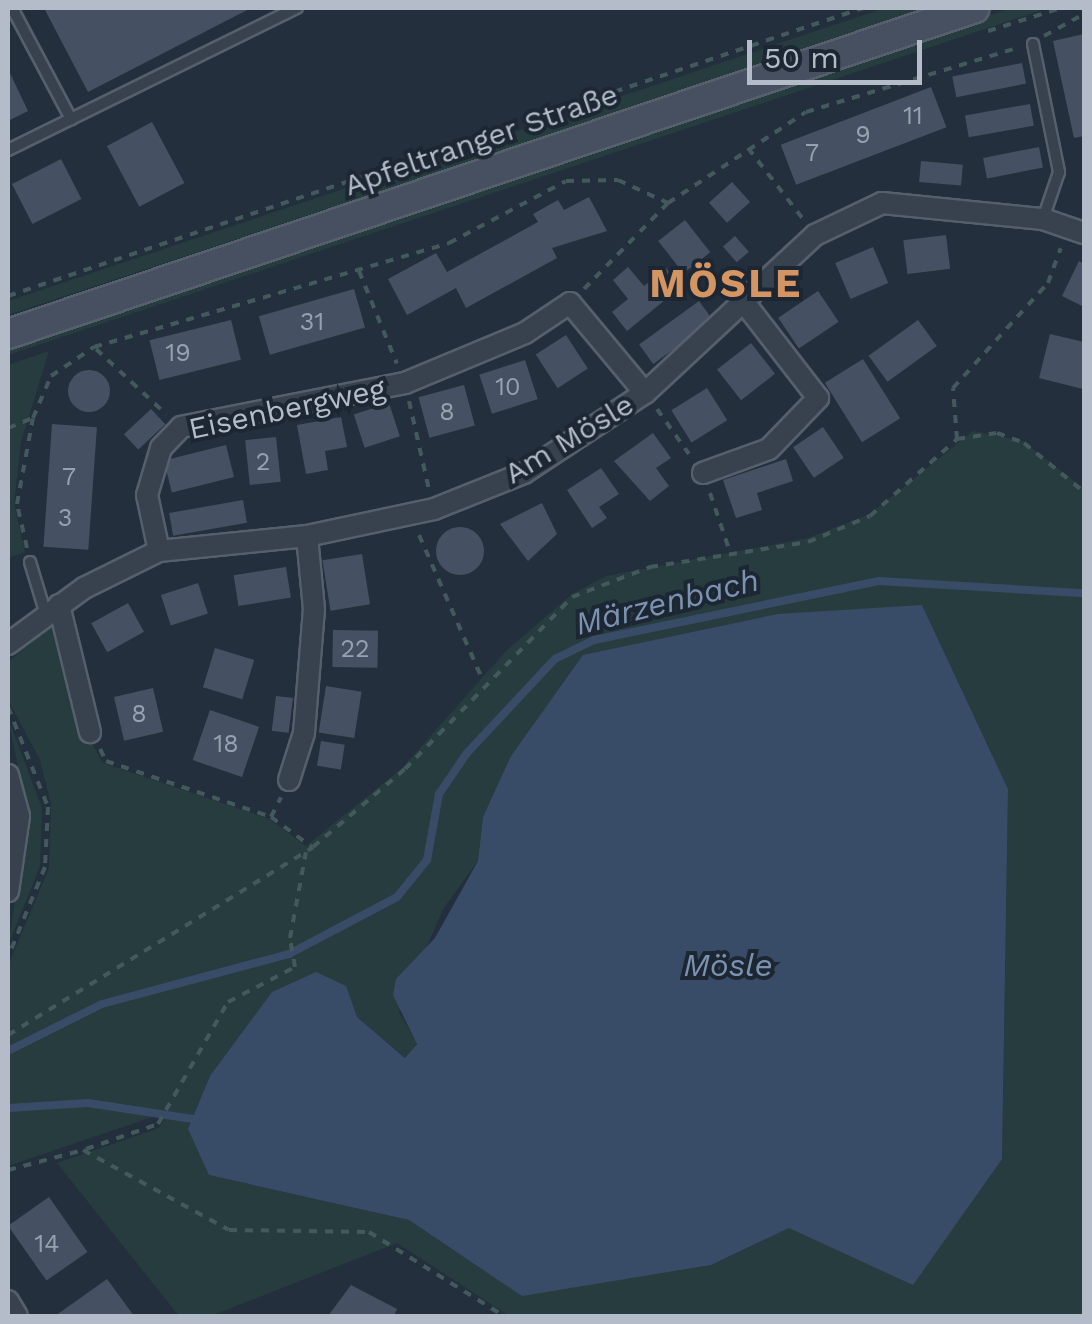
<!DOCTYPE html>
<meta charset="utf-8">
<style>
body{margin:0}
#map{position:relative;width:1092px;height:1324px;overflow:hidden;background:#242f3e;font-family:"Work Sans",sans-serif}
div>[style]{position:absolute}
[style*='--x']{left:calc(var(--x)*1px);top:calc(var(--y)*1px);width:calc(var(--w)*1px);rotate:calc(var(--a)*1deg)}
.green>*{inset:0;background:#263c3f}
.water>*{inset:0;background:#394c67}
.stream>*{height:8px;margin:-4px;padding:0 4px;transform-origin:4px;border-radius:4px;background:#394c67}
.building>*{inset:0;background:#455162;transform-origin:0 0}
.round{border-radius:50%}
.path>*{height:4px;margin-top:-2px;transform-origin:0;background:repeating-linear-gradient(90deg,#44595c 0 8px,transparent 0 16px)}
.roads{filter:drop-shadow(2px 0 #565f6c) drop-shadow(-2px 0 #565f6c) drop-shadow(0 2px #565f6c) drop-shadow(0 -2px #565f6c)}
.lane>*{height:10px;margin:-5px;padding:0 5px;transform-origin:5px;border-radius:5px;background:#38414e}
.street>*{height:20px;margin:-10px;padding:0 10px;transform-origin:10px;border-radius:10px;background:#38414e}
.secondary>*{height:28px;margin:-14px;padding:0 14px;transform-origin:14px;border-radius:14px;background:#465061}
span{translate:-50% -50%;white-space:nowrap;text-align:center;line-height:1.15;-webkit-text-stroke:8px #1d2633;paint-order:stroke}
.number-label{font-size:25px;color:#98a1af}
.number-label span{-webkit-text-stroke-width:0}
.street-label{font-size:30px;color:#b4bcc9}
.water-label{font-size:32px;color:#7c92b1;font-style:italic}
.district-label{font-size:40px;color:#d59563;font-weight:700;letter-spacing:2.5px}
.frame{position:absolute;inset:0;border:10px solid #b4bcc9;pointer-events:none}
.scale{position:absolute;left:747px;top:40px;width:175px;height:45px;box-sizing:border-box;border:5px solid #b4bcc9;border-top:0;padding-left:12px;font-size:30px;line-height:35px;white-space:nowrap;color:#b4bcc9;-webkit-text-stroke:8px #1d2633;paint-order:stroke}
</style>
<div id="map">
<div class="green">
<i style="clip-path:polygon(885px 8px,933px 8px,8px 315px,8px 301px)"></i>
<i style="clip-path:polygon(1011px 8px,1048px 8px,8px 355px,8px 345px)"></i>
<i style="clip-path:polygon(49px 351px,21px 442px,14px 504px,25px 552px,8px 558px,8px 365px)"></i>
<i style="clip-path:polygon(973px 431px,1023px 441px,1084px 489px,1084px 1316px,509px 1316px,397px 1243px,211px 1316px,179px 1316px,57px 1163px,159px 1128px,166px 1117px,192px 1120px,209px 1175px,409px 1220px,523px 1295px,711px 1265px,789px 1228px,1002px 1159px,1008px 789px,922px 605px,483px 817px,478px 861px,443px 909px,399px 1012px,417px 1043px,406px 1058px,357px 1017px,345px 986px,210px 1076px,193px 1118px,164px 1113px,8px 1166px,8px 966px,49px 868px,51px 804px,40px 760px,8px 700px,8px 662px,58px 621px,86px 733px,103px 763px,269px 819px,306px 846px,401px 769px,507px 650px,572px 594px,606px 576px,808px 538px,870px 514px)"></i>
<i style="clip-path:polygon(8px 718px,42px 808px,40px 866px,8px 946px,28px 815px)"></i>
</div>
<div class="water">
<i style="clip-path:polygon(922px 605px,1008px 789px,1002px 1159px,913px 1285px,789px 1228px,711px 1265px,522px 1296px,409px 1220px,209px 1175px,188px 1129px,210px 1076px,272px 992px,316px 972px,346px 986px,357px 1017px,405px 1058px,417px 1044px,393px 995px,396px 979px,435px 938px,478px 861px,483px 817px,511px 756px,583px 655px,778px 614px)"></i>
</div>
<div class="stream">
<i style="--x:8;--y:1051;--w:105;--a:-26.6"></i>
<i style="--x:102;--y:1004;--w:194;--a:-15"></i>
<i style="--x:289;--y:954;--w:122;--a:-27.8"></i>
<i style="--x:397;--y:897;--w:48;--a:-51"></i>
<i style="--x:427;--y:860;--w:67;--a:-79.7"></i>
<i style="--x:439;--y:794;--w:50;--a:-55.7"></i>
<i style="--x:467;--y:753;--w:129;--a:-46.9"></i>
<i style="--x:555;--y:659;--w:43;--a:-26"></i>
<i style="--x:594;--y:640;--w:291;--a:-11.7"></i>
<i style="--x:879;--y:581;--w:205;--a:3.4"></i>
<i style="--x:8;--y:1108;--w:80;--a:-3.6"></i>
<i style="--x:88;--y:1103;--w:106;--a:8.7"></i>
</div>
<div class="building">
<i style="clip-path:polygon(44px 8px,251px 8px,88px 92px)"></i>
<i style="clip-path:polygon(1084px 34px,1084px 136px,1074px 138px,1053px 41px)"></i>
<i style="left:1022px;top:63px;width:21px;height:71px;rotate:79deg"></i>
<i style="clip-path:polygon(8px 69px,28px 111px,8px 121px)"></i>
<i style="left:931px;top:87px;width:43px;height:161px;rotate:69deg"></i>
<i style="left:1030px;top:104px;width:22px;height:66px;rotate:80deg"></i>
<i style="left:152px;top:122px;width:69px;height:51px;rotate:62deg"></i>
<i style="left:1039px;top:147px;width:21px;height:57px;rotate:79deg"></i>
<i style="left:61px;top:159px;width:45px;height:55px;rotate:63deg"></i>
<i style="left:921px;top:161px;width:42px;height:21px;rotate:5deg"></i>
<i style="left:732px;top:182px;width:27px;height:31px;rotate:48deg"></i>
<i style="clip-path:polygon(589px 197px,607px 231px,552px 248px,557px 258px,466px 308px,456px 288px,407px 315px,388px 279px,436px 253px,447px 272px,538px 222px,533px 214px,558px 200px,564px 210px)"></i>
<i style="left:685px;top:220px;width:41px;height:34px;rotate:52deg"></i>
<i style="left:946px;top:235px;width:34px;height:43px;rotate:83deg"></i>
<i style="left:735px;top:236px;width:21px;height:16px;rotate:49deg"></i>
<i style="left:873px;top:247px;width:39px;height:41px;rotate:67deg"></i>
<i style="clip-path:polygon(1079px 261px,1084px 264px,1084px 307px,1062px 296px)"></i>
<i style="clip-path:polygon(628px 267px,644px 286px,666px 268px,681px 287px,627px 331px,612px 312px,628px 299px,613px 280px)"></i>
<i style="left:354px;top:289px;width:40px;height:99px;rotate:74deg"></i>
<i style="left:818px;top:291px;width:37px;height:48px;rotate:56deg"></i>
<i style="left:699px;top:301px;width:24px;height:74px;rotate:54deg"></i>
<i style="left:231px;top:320px;width:41px;height:84px;rotate:76deg"></i>
<i style="left:918px;top:320px;width:32px;height:61px;rotate:54deg"></i>
<i style="clip-path:polygon(1050px 334px,1084px 342px,1083px 389px,1039px 378px)"></i>
<i style="left:566px;top:335px;width:40px;height:36px;rotate:57deg"></i>
<i style="left:751px;top:343px;width:39px;height:43px;rotate:52deg"></i>
<i style="left:863px;top:359px;width:70px;height:45px;rotate:58deg"></i>
<i style="left:525px;top:360px;width:41px;height:48px;rotate:72deg"></i>
<i class="round" style="left:68px;top:370px;width:42px;height:42px"></i>
<i style="left:464px;top:385px;width:42px;height:47px;rotate:75deg"></i>
<i style="left:707px;top:388px;width:38px;height:42px;rotate:58deg"></i>
<i style="left:389px;top:403px;width:35px;height:37px;rotate:72deg"></i>
<i style="left:151px;top:409px;width:21px;height:37px;rotate:47deg"></i>
<i style="clip-path:polygon(341px 417px,347px 447px,325px 451px,328px 470px,306px 474px,297px 425px)"></i>
<i style="left:52px;top:424px;width:45px;height:123px;rotate:4deg"></i>
<i style="left:823px;top:427px;width:37px;height:36px;rotate:56deg"></i>
<i style="clip-path:polygon(653px 433px,671px 458px,656px 468px,669px 486px,650px 501px,614px 461px)"></i>
<i style="left:276px;top:437px;width:45px;height:31px;rotate:84deg"></i>
<i style="left:226px;top:445px;width:33px;height:64px;rotate:76deg"></i>
<i style="clip-path:polygon(786px 459px,793px 481px,757px 493px,762px 510px,736px 518px,723px 480px)"></i>
<i style="clip-path:polygon(601px 468px,619px 494px,599px 507px,607px 518px,592px 528px,567px 490px)"></i>
<i style="left:243px;top:500px;width:23px;height:75px;rotate:80deg"></i>
<i style="clip-path:polygon(542px 503px,557px 534px,528px 561px,500px 524px)"></i>
<i class="round" style="left:436px;top:527px;width:48px;height:48px"></i>
<i style="left:362px;top:554px;width:51px;height:40px;rotate:81deg"></i>
<i style="left:286px;top:567px;width:31px;height:53px;rotate:81deg"></i>
<i style="left:198px;top:583px;width:32px;height:39px;rotate:72deg"></i>
<i style="left:128px;top:603px;width:33px;height:42px;rotate:61deg"></i>
<i style="left:333px;top:630px;width:45px;height:37px;rotate:1deg"></i>
<i style="left:215px;top:648px;width:41px;height:41px;rotate:17deg"></i>
<i style="left:326px;top:686px;width:36px;height:47px;rotate:9deg"></i>
<i style="left:153px;top:688px;width:45px;height:40px;rotate:77deg"></i>
<i style="left:276px;top:696px;width:17px;height:35px;rotate:7deg"></i>
<i style="left:210px;top:710px;width:52px;height:53px;rotate:19deg"></i>
<i style="left:321px;top:741px;width:24px;height:25px;rotate:9deg"></i>
<i style="left:49px;top:1197px;width:67px;height:50px;rotate:55deg"></i>
<i style="clip-path:polygon(107px 1279px,134px 1316px,55px 1316px)"></i>
<i style="clip-path:polygon(351px 1285px,397px 1309px,394px 1316px,328px 1316px)"></i>
</div>
<div class="path">
<i style="--x:988;--y:31;--w:77;--a:-17.5"></i>
<i style="--x:1044;--y:36;--w:46;--a:-28.8"></i>
<i style="--x:748;--y:148;--w:90;--a:52.2"></i>
<i style="--x:359;--y:271;--w:100;--a:67.8"></i>
<i style="--x:584;--y:289;--w:120;--a:-45.7"></i>
<i style="--x:8;--y:296;--w:902;--a:-18.62"></i>
<i style="--x:96;--y:349;--w:96;--a:42.9"></i>
<i style="--x:409;--y:401;--w:91;--a:77.3"></i>
<i style="--x:657;--y:409;--w:55;--a:54.6"></i>
<i style="--x:8;--y:428;--w:27;--a:-22"></i>
<i style="--x:957;--y:439;--w:40;--a:-8.5"></i>
<i style="--x:997;--y:433;--w:29;--a:20"></i>
<i style="--x:1024;--y:443;--w:77;--a:39.2"></i>
<i style="--x:710;--y:493;--w:65;--a:71.3"></i>
<i style="--x:419;--y:535;--w:159;--a:66.3"></i>
<i style="--x:27;--y:548;--w:45;--a:-102.8"></i>
<i style="--x:17;--y:504;--w:87;--a:-79.5"></i>
<i style="--x:33;--y:418;--w:46;--a:-66.8"></i>
<i style="--x:51;--y:376;--w:52;--a:-34"></i>
<i style="--x:94;--y:347;--w:370;--a:-16.3"></i>
<i style="--x:449;--y:243;--w:132;--a:-27.9"></i>
<i style="--x:566;--y:181;--w:52;--a:-1.1"></i>
<i style="--x:618;--y:180;--w:55;--a:24.7"></i>
<i style="--x:668;--y:203;--w:165;--a:-33.4"></i>
<i style="--x:806;--y:112;--w:220;--a:-16.9"></i>
<i style="--x:8;--y:707;--w:108;--a:68.2"></i>
<i style="--x:48;--y:807;--w:60;--a:92.9"></i>
<i style="--x:45;--y:867;--w:97;--a:112.3"></i>
<i style="--x:100;--y:749;--w:13;--a:63"></i>
<i style="--x:106;--y:761;--w:174;--a:18.7"></i>
<i style="--x:271;--y:817;--w:22;--a:-63"></i>
<i style="--x:271;--y:817;--w:51;--a:36.2"></i>
<i style="--x:8;--y:1035;--w:358;--a:-31.6"></i>
<i style="--x:313;--y:847;--w:121;--a:-40.3"></i>
<i style="--x:405;--y:769;--w:240;--a:-45.8"></i>
<i style="--x:572;--y:597;--w:84;--a:-21"></i>
<i style="--x:650;--y:567;--w:160;--a:-9"></i>
<i style="--x:808;--y:542;--w:67;--a:-22.8"></i>
<i style="--x:870;--y:516;--w:116;--a:-41.5"></i>
<i style="--x:957;--y:439;--w:51;--a:-94.5"></i>
<i style="--x:953;--y:388;--w:142;--a:-47.9"></i>
<i style="--x:1048;--y:283;--w:37;--a:-70"></i>
<i style="--x:86;--y:1149;--w:76;--a:-19.1"></i>
<i style="--x:158;--y:1124;--w:141;--a:-60.2"></i>
<i style="--x:228;--y:1002;--w:76;--a:-27.6"></i>
<i style="--x:295;--y:967;--w:29;--a:-100"></i>
<i style="--x:290;--y:938;--w:87;--a:-79.5"></i>
<i style="--x:8;--y:1170;--w:78;--a:-14.9"></i>
<i style="--x:83;--y:1150;--w:166;--a:28.7"></i>
<i style="--x:229;--y:1230;--w:140;--a:0.8"></i>
<i style="--x:369;--y:1232;--w:159;--a:31.9"></i>
</div>
<div class="roads">
<div class="lane">
<i style="--x:12;--y:8;--w:126;--a:62"></i>
<i style="--x:1033;--y:44;--w:131;--a:78.5"></i>
<i style="--x:1059;--y:172;--w:50;--a:108.8"></i>
<i style="--x:8;--y:150;--w:322;--a:-26.2"></i>
<i style="--x:30;--y:562;--w:55;--a:73.2"></i>
</div>
<div class="street">
<i style="--x:703;--y:473;--w:70;--a:-20"></i>
<i style="--x:769;--y:449;--w:71;--a:-46.1"></i>
<i style="--x:818;--y:398;--w:118;--a:-127.7"></i>
<i style="--x:159;--y:551;--w:57;--a:-102.1"></i>
<i style="--x:147;--y:495;--w:49;--a:-73.4"></i>
<i style="--x:161;--y:448;--w:29;--a:-46"></i>
<i style="--x:181;--y:427;--w:228;--a:-11.1"></i>
<i style="--x:405;--y:383;--w:130;--a:-22.6"></i>
<i style="--x:525;--y:333;--w:54;--a:-33.7"></i>
<i style="--x:570;--y:303;--w:117;--a:50.2"></i>
<i style="--x:59;--y:605;--w:131;--a:76.3"></i>
<i style="--x:8;--y:644;--w:94;--a:-36.4"></i>
<i style="--x:84;--y:588;--w:84;--a:-26.3"></i>
<i style="--x:159;--y:551;--w:149;--a:-5.8"></i>
<i style="--x:307;--y:536;--w:130;--a:-12"></i>
<i style="--x:434;--y:509;--w:97;--a:-21.8"></i>
<i style="--x:524;--y:473;--w:145;--a:-33.5"></i>
<i style="--x:645;--y:393;--w:232;--a:-42.9"></i>
<i style="--x:815;--y:235;--w:74;--a:-25.5"></i>
<i style="--x:882;--y:203;--w:162;--a:5.7"></i>
<i style="--x:1043;--y:219;--w:43;--a:18.9"></i>
<i style="--x:8;--y:775;--w:42;--a:75"></i>
<i style="--x:19;--y:816;--w:76;--a:98.3"></i>
<i style="--x:289;--y:780;--w:49;--a:-72.3"></i>
<i style="--x:304;--y:733;--w:124;--a:-85.4"></i>
<i style="--x:314;--y:609;--w:73;--a:-95.5"></i>
<i style="--x:8;--y:1301;--w:17;--a:59"></i>
</div>
<div class="secondary">
<i style="--x:8;--y:334;--w:1020;--a:-18.63"></i>
</div>
</div>
<div class="number-label">
<span style="left:913px;top:116px">11</span>
<span style="left:863px;top:135px">9</span>
<span style="left:812px;top:153px">7</span>
<span style="left:312px;top:322px">31</span>
<span style="left:178px;top:353px">19</span>
<span style="left:508px;top:387px">10</span>
<span style="left:447px;top:412px">8</span>
<span style="left:263px;top:462px">2</span>
<span style="left:69px;top:477px">7</span>
<span style="left:65px;top:518px">3</span>
<span style="left:355px;top:649px">22</span>
<span style="left:139px;top:714px">8</span>
<span style="left:226px;top:744px">18</span>
<span style="left:47px;top:1244px">14</span>
</div>
<div class="street-label">
<span style="left:481px;top:140px;rotate:-19deg">Apfeltranger Straße</span>
<span style="left:287px;top:409px;rotate:-12deg">Eisenbergweg</span>
<span style="left:569px;top:439px;rotate:-31deg">Am Mösle</span>
</div>
<div class="water-label">
<span style="left:667px;top:602px;rotate:-14deg">Märzenbach</span>
<span style="left:728px;top:965px">Mösle</span>
</div>
<div class="district-label">
<span style="left:726px;top:284px">MÖSLE</span>
</div>
<div class="frame"></div>
<div class="scale">50 m</div>
</div>
